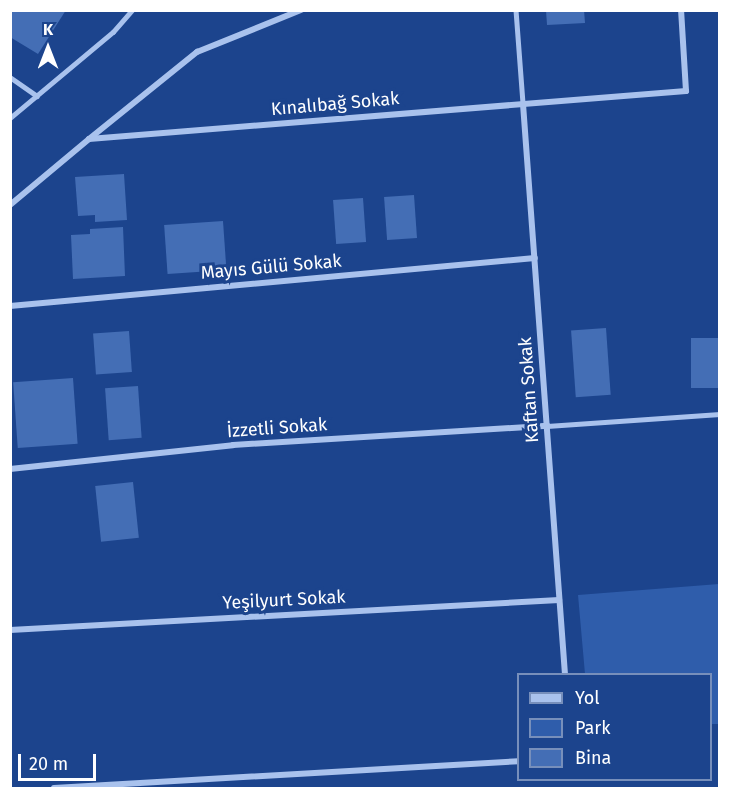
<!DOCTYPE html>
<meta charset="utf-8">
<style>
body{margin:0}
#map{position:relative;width:730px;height:799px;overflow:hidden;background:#1c448d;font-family:"Fira Sans",sans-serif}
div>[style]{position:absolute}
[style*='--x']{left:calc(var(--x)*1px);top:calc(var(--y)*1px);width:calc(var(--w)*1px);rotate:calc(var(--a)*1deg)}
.green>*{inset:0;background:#2f5dab}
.building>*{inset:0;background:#446eb5;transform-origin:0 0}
.service>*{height:4.5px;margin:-2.25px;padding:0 2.25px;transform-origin:2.25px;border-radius:2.25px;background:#a9c2ed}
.minor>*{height:6px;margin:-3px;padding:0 3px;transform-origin:3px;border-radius:3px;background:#a9c2ed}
span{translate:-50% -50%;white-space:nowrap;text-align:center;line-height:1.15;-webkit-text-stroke:6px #1c448d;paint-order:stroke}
.street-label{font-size:18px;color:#fff}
.frame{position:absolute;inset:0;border:12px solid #fff;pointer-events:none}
.legend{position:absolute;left:517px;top:673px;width:195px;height:108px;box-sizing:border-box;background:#1c448d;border:2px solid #778fbb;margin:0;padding:8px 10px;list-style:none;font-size:18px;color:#fff}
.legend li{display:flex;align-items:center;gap:12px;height:30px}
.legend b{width:30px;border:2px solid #778fbb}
.north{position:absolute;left:18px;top:18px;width:60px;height:60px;-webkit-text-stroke:4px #1c448d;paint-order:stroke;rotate:0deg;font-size:16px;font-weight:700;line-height:24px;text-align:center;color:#fff}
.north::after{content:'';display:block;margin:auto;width:21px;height:27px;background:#fff;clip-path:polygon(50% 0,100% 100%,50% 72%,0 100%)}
.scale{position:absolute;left:18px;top:754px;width:78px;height:27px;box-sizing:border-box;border:3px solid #fff;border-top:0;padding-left:8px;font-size:18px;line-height:21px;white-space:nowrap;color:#fff;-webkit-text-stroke:4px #1c448d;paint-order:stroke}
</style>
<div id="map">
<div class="green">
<i style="clip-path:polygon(719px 584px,719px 724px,711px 724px,710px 674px,585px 674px,578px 595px)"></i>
</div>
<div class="building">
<i style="clip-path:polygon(10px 10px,66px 10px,38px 54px,10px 37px)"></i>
<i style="clip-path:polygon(546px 10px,584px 10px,585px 23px,547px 25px)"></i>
<i style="clip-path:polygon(124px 174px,127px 220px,95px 222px,95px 215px,78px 216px,75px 177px)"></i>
<i style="left:414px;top:195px;width:43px;height:30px;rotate:86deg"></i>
<i style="left:363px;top:198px;width:44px;height:30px;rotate:86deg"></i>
<i style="left:223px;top:221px;width:49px;height:59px;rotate:86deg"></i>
<i style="clip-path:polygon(123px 227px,125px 276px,73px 279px,71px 235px,90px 234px,90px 229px)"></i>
<i style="left:606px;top:328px;width:67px;height:35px;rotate:86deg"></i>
<i style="left:129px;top:331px;width:41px;height:36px;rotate:86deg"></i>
<i style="left:720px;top:338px;width:50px;height:29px;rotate:90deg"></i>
<i style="left:73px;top:378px;width:66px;height:60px;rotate:86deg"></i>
<i style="left:138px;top:386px;width:52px;height:33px;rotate:86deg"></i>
<i style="left:133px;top:482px;width:56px;height:38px;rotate:84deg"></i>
</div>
<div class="service">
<i style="--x:516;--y:10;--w:94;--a:85.7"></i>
<i style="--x:10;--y:77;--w:33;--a:35"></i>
<i style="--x:10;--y:118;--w:134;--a:-39.9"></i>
<i style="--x:113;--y:32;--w:29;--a:-49"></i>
<i style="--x:547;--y:426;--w:173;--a:-4"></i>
</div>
<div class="minor">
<i style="--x:523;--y:104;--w:572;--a:85.79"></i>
<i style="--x:89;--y:139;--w:139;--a:-38.9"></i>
<i style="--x:197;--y:52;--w:112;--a:-22"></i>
<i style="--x:10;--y:205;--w:103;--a:-39.9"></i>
<i style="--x:89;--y:139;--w:599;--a:-4.6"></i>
<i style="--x:686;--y:91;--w:81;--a:-93.5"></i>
<i style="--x:10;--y:306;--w:527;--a:-5.22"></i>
<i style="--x:10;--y:469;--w:224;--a:-6.1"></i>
<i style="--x:233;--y:445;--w:315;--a:-3.5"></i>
<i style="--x:10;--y:630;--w:550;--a:-3.13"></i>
<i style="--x:54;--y:788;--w:465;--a:-3.3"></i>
</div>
<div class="street-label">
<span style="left:335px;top:104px;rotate:-5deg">Kınalıbağ Sokak</span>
<span style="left:271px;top:267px;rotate:-5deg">Mayıs Gülü Sokak</span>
<span style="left:529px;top:390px;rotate:-94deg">Kaftan Sokak</span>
<span style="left:277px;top:428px;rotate:-4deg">İzzetli Sokak</span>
<span style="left:284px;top:600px;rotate:-3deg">Yeşilyurt Sokak</span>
</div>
<div class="frame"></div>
<ul class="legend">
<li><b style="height:8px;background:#a9c2ed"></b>Yol</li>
<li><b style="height:16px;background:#2f5dab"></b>Park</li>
<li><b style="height:16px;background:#446eb5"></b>Bina</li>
</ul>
<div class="north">K</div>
<div class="scale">20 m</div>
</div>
